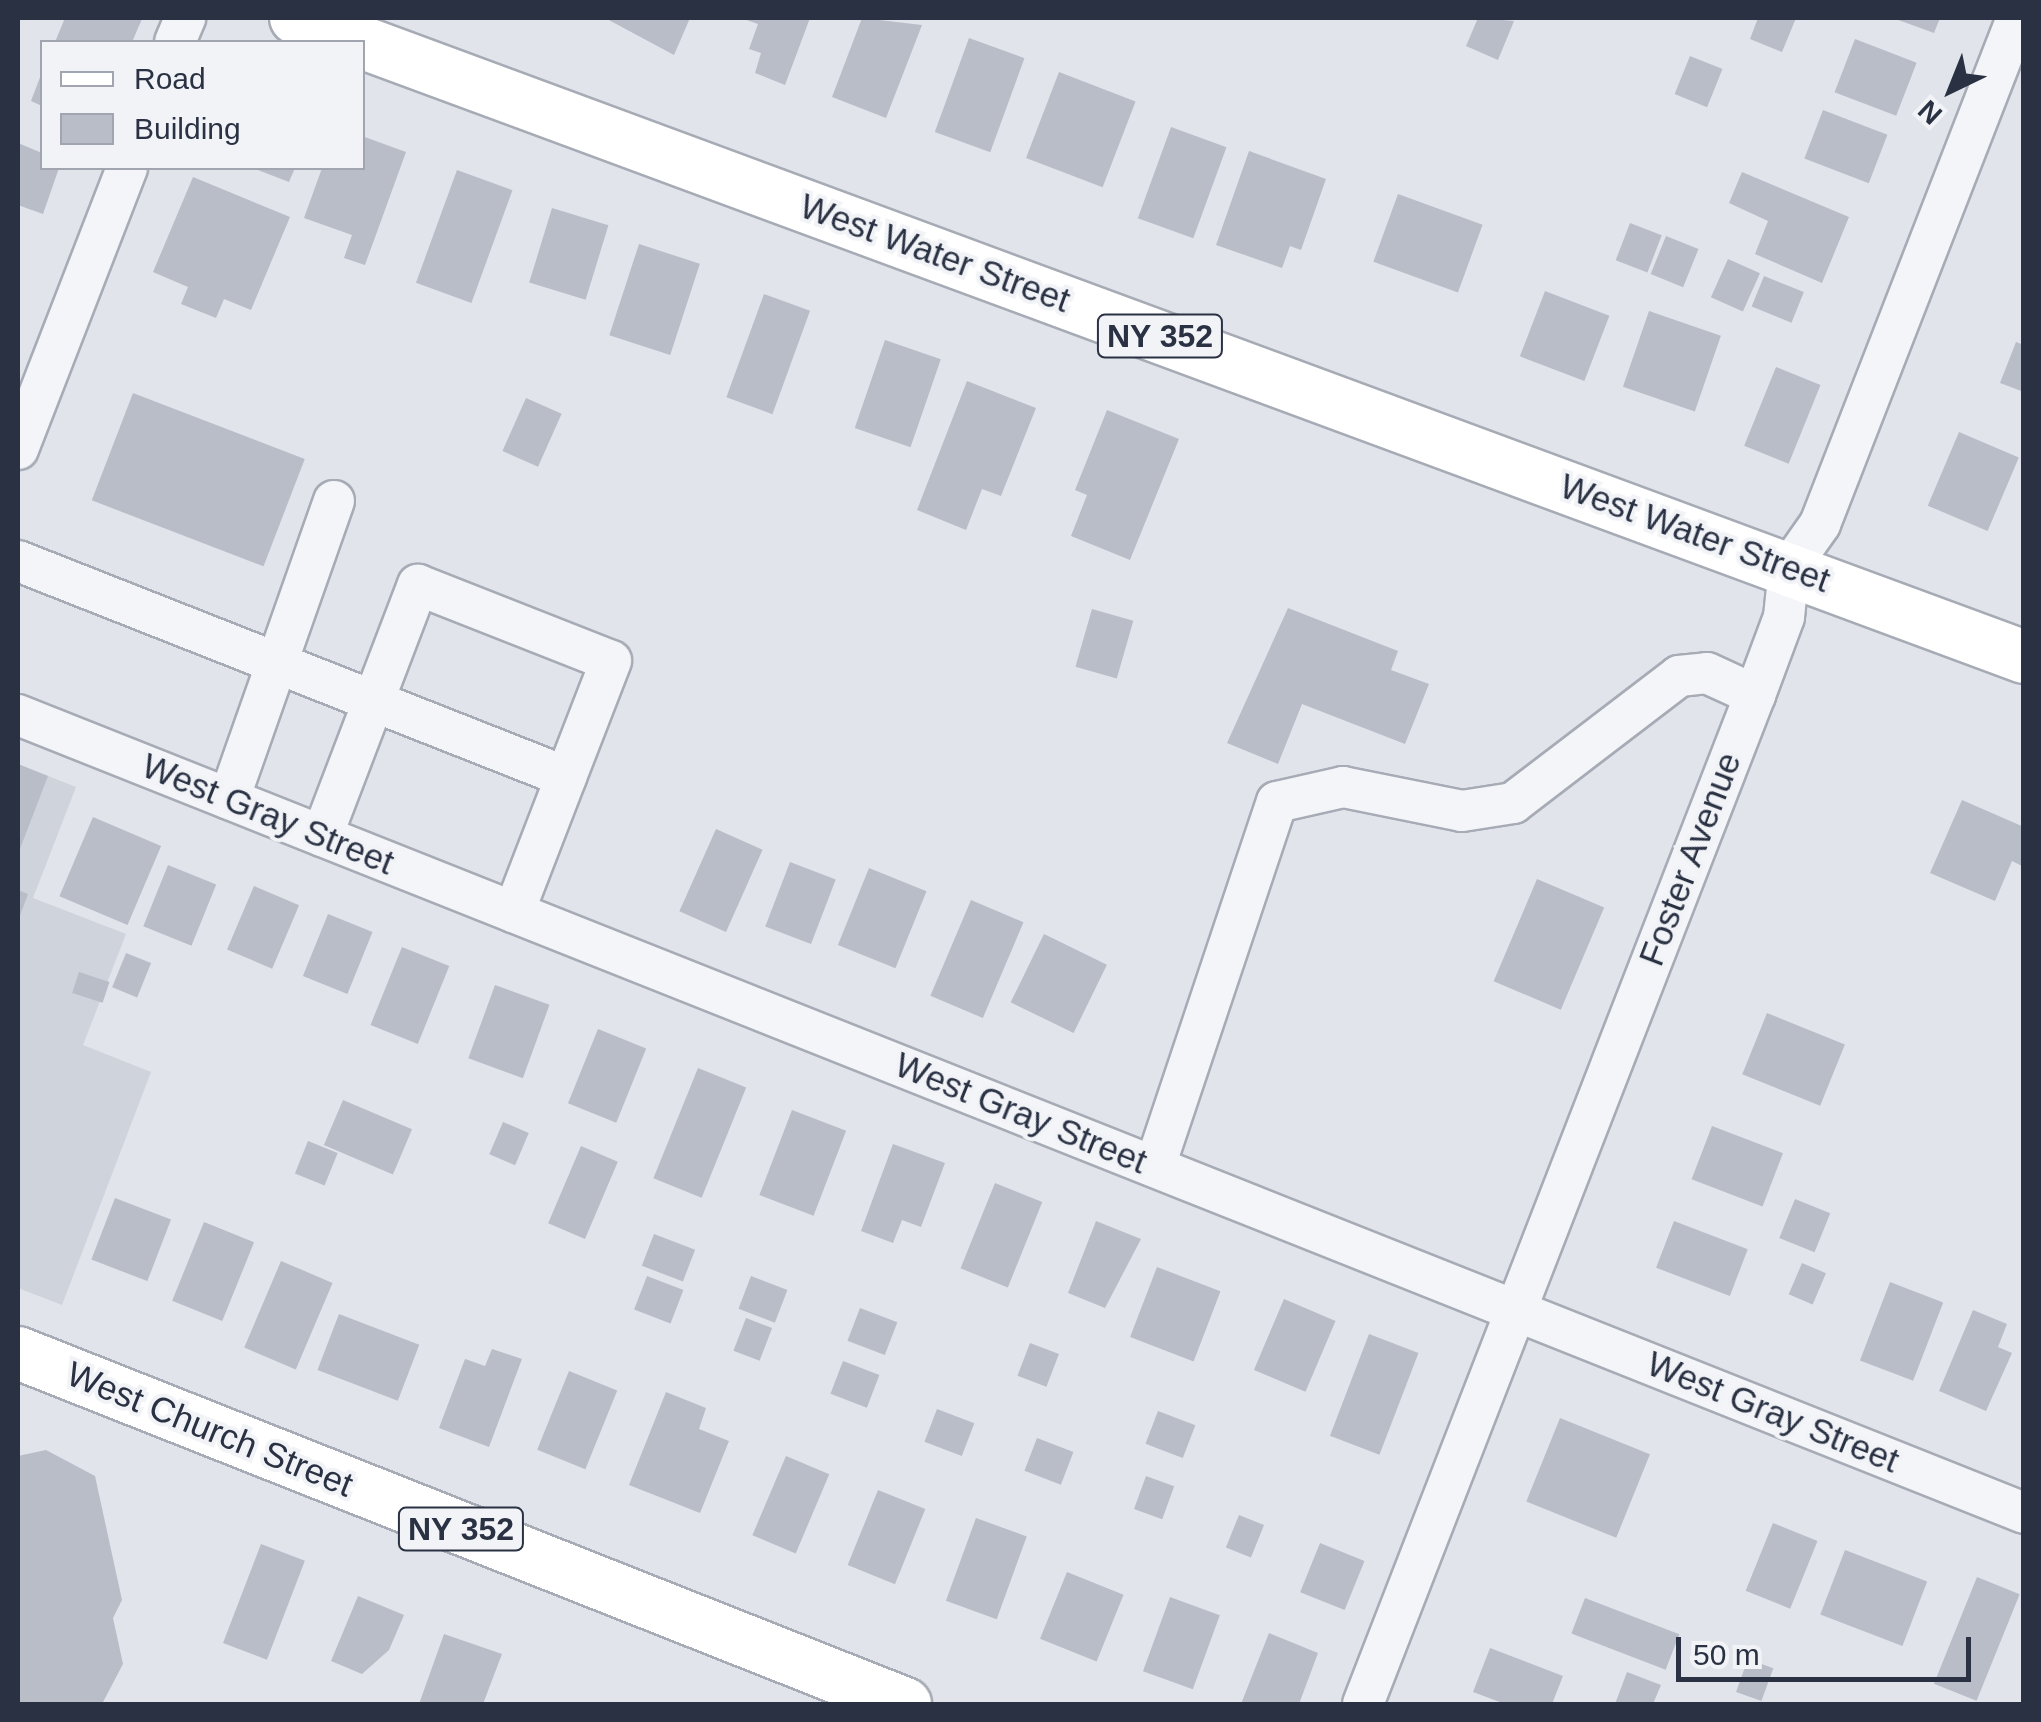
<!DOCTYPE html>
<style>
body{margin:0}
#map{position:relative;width:2041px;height:1722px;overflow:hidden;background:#e1e4ea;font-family:Helvetica,sans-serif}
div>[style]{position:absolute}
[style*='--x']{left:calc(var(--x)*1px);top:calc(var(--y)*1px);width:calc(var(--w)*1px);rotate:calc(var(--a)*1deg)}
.built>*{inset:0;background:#cfd3dc}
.building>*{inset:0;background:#b8bdc8;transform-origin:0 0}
.roads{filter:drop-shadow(2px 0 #a6abb5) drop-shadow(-2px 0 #a6abb5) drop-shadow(0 2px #a6abb5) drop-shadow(0 -2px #a6abb5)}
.minor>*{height:40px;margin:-20px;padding:0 20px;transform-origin:20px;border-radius:20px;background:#f4f5f8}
.major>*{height:52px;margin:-26px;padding:0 26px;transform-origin:26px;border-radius:26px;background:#fff}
span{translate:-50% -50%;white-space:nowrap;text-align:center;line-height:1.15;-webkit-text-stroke:8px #f1f3f7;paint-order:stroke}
.shield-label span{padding:2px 8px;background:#f1f3f7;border:2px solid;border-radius:8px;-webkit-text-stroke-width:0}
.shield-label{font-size:32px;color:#293143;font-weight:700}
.street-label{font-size:35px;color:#293143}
.frame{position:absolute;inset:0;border:20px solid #293143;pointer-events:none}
.legend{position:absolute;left:40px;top:40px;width:325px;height:130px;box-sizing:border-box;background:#f1f3f7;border:2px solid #a1a5af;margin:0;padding:12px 18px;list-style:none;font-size:30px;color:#293143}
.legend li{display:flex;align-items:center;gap:20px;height:50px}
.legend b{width:50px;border:2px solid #a1a5af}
.north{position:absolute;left:1901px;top:40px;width:100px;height:100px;-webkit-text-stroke:8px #f1f3f7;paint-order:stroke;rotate:223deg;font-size:28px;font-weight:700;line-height:40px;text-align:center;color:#293143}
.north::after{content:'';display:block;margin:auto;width:35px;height:45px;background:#293143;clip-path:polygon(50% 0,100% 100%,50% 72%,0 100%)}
.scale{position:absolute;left:1676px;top:1637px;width:295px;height:45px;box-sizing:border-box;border:5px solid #293143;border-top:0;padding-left:12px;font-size:30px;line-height:35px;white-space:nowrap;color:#293143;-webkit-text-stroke:8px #f1f3f7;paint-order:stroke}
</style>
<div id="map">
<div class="built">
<i style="clip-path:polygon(18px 764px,76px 787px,33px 898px,126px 934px,83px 1045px,151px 1072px,62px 1305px,18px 1288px)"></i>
</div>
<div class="building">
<i style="clip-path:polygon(65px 18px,139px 18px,142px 19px,132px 42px,55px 42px)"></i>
<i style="clip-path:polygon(605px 18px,690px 18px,674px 55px)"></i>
<i style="clip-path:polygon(741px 18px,810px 18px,785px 85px,755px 73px,761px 53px,749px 49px,758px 24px)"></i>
<i style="clip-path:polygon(862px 18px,922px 25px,886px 118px,832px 97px)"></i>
<i style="clip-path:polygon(1478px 18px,1514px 21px,1498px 60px,1466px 46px)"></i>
<i style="clip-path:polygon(1758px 18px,1796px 18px,1782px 52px,1750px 39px)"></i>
<i style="clip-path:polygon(1893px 18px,1940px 18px,1934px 33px)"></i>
<i style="left:969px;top:38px;width:59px;height:100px;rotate:20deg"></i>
<i style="left:1855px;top:39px;width:66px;height:57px;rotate:21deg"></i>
<i style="left:1690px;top:56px;width:35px;height:41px;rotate:22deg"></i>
<i style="clip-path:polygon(42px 72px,42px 106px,31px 101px)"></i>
<i style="left:1059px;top:72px;width:82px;height:92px;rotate:21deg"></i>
<i style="left:1823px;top:110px;width:69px;height:52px;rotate:21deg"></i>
<i style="left:1171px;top:127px;width:59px;height:97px;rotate:20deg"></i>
<i style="clip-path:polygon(362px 136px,406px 152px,365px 265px,344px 258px,352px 235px,304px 218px,322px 168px,362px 168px)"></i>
<i style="clip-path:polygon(18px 143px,42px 153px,42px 168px,59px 168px,43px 214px,18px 205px)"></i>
<i style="clip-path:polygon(1249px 151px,1326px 179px,1301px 250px,1290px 246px,1282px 268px,1216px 245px)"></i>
<i style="clip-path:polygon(253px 168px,295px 168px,289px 182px)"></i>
<i style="left:457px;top:170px;width:59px;height:120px;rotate:20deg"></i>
<i style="clip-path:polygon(1742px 172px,1849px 217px,1822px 283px,1755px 254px,1768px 221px,1729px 203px)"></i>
<i style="clip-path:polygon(193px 177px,290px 217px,251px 310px,224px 299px,216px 318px,181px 304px,188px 287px,153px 272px)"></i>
<i style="left:1398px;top:194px;width:90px;height:72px;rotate:20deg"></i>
<i style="left:552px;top:208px;width:59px;height:78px;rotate:17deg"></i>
<i style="left:1630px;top:223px;width:34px;height:40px;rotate:21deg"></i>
<i style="left:1666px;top:236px;width:35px;height:41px;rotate:22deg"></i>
<i style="left:639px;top:244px;width:64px;height:96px;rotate:18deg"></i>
<i style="left:1728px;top:259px;width:35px;height:42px;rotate:24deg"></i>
<i style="left:1764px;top:276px;width:43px;height:33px;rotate:22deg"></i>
<i style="left:1545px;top:291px;width:69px;height:70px;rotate:21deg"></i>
<i style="left:764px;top:294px;width:49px;height:110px;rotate:20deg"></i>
<i style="left:1649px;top:311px;width:76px;height:80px;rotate:19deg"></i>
<i style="left:885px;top:340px;width:59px;height:93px;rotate:19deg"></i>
<i style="clip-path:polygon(2016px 342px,2024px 345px,2024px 392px,2000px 383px)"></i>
<i style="left:1776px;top:367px;width:48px;height:85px;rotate:22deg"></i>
<i style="clip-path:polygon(967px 381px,1036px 408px,1001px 496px,982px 489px,966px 530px,917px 510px)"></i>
<i style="left:133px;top:393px;width:184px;height:115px;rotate:21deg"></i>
<i style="left:526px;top:398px;width:39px;height:58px;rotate:24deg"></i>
<i style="clip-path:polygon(1107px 410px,1179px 439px,1130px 560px,1071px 536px,1087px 495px,1075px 490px)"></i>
<i style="left:1959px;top:432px;width:65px;height:80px;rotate:23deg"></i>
<i style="clip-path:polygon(1288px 608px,1398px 651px,1391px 670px,1429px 684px,1405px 744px,1302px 704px,1278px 764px,1227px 743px)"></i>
<i style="left:1092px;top:609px;width:43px;height:60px;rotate:16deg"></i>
<i style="clip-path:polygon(18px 764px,48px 776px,18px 854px)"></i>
<i style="clip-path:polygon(1962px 800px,2024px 827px,2024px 867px,2012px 861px,1995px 901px,1930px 873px)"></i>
<i style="left:93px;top:817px;width:74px;height:86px;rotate:23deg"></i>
<i style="left:716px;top:829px;width:51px;height:90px;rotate:24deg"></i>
<i style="left:790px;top:862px;width:49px;height:69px;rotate:21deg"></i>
<i style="left:168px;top:865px;width:52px;height:66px;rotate:22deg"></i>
<i style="left:869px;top:868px;width:62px;height:83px;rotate:22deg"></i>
<i style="left:1537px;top:879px;width:73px;height:111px;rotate:23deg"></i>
<i style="left:254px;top:886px;width:49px;height:69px;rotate:23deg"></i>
<i style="clip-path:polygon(18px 890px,28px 894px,18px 921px)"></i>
<i style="left:971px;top:900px;width:57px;height:104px;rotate:23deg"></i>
<i style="left:328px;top:914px;width:48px;height:67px;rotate:22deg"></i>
<i style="left:1044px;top:934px;width:70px;height:76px;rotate:26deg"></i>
<i style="left:402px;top:947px;width:51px;height:84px;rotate:22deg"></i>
<i style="left:126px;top:953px;width:27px;height:37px;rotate:22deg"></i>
<i style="left:79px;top:972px;width:32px;height:22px;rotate:18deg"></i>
<i style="left:495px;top:985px;width:58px;height:78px;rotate:20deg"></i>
<i style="left:1767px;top:1013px;width:84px;height:66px;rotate:22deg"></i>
<i style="left:598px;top:1029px;width:52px;height:80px;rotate:22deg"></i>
<i style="left:698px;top:1068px;width:52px;height:119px;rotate:22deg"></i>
<i style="left:343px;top:1100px;width:75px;height:49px;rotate:23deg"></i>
<i style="left:792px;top:1110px;width:58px;height:91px;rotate:21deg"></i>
<i style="left:503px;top:1122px;width:28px;height:35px;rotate:23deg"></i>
<i style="left:1712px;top:1126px;width:76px;height:57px;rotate:21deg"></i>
<i style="left:308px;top:1141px;width:32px;height:35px;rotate:22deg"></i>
<i style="clip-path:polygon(893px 1144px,945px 1163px,921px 1227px,902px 1220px,893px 1243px,861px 1231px)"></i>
<i style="left:581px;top:1146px;width:40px;height:84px;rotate:23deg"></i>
<i style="left:995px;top:1183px;width:51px;height:92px;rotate:22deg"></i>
<i style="left:115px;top:1198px;width:60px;height:66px;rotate:21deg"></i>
<i style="left:1795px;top:1199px;width:38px;height:42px;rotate:22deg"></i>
<i style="clip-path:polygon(1096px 1221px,1141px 1239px,1105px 1308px,1068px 1293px)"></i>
<i style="left:1674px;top:1221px;width:79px;height:50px;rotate:21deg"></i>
<i style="left:204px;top:1222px;width:54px;height:85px;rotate:22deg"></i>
<i style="left:654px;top:1234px;width:44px;height:34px;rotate:21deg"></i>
<i style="left:281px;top:1261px;width:56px;height:94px;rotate:23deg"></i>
<i style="left:1802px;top:1263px;width:26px;height:34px;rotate:23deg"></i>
<i style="left:1157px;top:1267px;width:68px;height:75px;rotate:21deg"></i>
<i style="left:647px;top:1276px;width:39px;height:36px;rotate:21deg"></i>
<i style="left:751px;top:1276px;width:39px;height:35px;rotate:21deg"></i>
<i style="left:1890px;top:1282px;width:57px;height:84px;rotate:21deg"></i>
<i style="left:1284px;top:1299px;width:56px;height:77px;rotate:23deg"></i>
<i style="left:860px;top:1308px;width:40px;height:35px;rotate:21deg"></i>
<i style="clip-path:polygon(1973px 1310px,2007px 1324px,1998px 1347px,2012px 1353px,1986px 1411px,1939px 1391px)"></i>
<i style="left:339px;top:1314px;width:86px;height:60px;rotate:21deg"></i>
<i style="left:746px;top:1318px;width:28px;height:35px;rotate:21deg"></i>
<i style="left:1369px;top:1334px;width:53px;height:109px;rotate:21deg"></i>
<i style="left:1030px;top:1343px;width:31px;height:35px;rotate:21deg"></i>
<i style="clip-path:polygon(492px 1349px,522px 1359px,489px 1447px,439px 1428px,465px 1359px,485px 1366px)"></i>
<i style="left:843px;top:1361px;width:39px;height:35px;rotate:21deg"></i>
<i style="left:569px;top:1371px;width:52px;height:85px;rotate:22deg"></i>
<i style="clip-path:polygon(666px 1392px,706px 1408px,699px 1429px,729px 1441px,700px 1513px,629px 1485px)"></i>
<i style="left:937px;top:1409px;width:40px;height:35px;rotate:21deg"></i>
<i style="left:1158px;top:1411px;width:40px;height:35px;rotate:21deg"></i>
<i style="left:1560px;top:1418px;width:97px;height:90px;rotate:22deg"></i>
<i style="left:1037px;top:1438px;width:39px;height:35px;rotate:21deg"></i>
<i style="clip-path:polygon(46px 1450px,95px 1476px,122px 1600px,113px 1618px,123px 1664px,102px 1704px,18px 1704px,18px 1456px)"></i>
<i style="left:786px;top:1456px;width:47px;height:86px;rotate:23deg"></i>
<i style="left:1146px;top:1476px;width:30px;height:35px;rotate:20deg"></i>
<i style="left:878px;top:1490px;width:51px;height:81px;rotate:22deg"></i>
<i style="left:1239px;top:1515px;width:27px;height:35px;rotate:22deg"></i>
<i style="left:976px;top:1518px;width:54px;height:88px;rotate:20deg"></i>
<i style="left:1773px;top:1523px;width:48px;height:73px;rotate:22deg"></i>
<i style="left:1320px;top:1543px;width:48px;height:53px;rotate:22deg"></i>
<i style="left:261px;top:1544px;width:47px;height:106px;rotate:21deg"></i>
<i style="left:1845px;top:1550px;width:88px;height:69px;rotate:21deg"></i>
<i style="left:1067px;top:1572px;width:61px;height:72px;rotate:22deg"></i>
<i style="left:1977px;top:1577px;width:46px;height:115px;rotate:22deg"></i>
<i style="clip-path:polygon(358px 1596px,404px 1615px,389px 1650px,362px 1674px,331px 1661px)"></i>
<i style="left:1170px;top:1597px;width:53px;height:79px;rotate:20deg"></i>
<i style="left:1585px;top:1598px;width:101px;height:38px;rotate:21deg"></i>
<i style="clip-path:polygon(1269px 1633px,1318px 1653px,1299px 1704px,1241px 1704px)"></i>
<i style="clip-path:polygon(444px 1634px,502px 1654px,483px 1704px,419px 1704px)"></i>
<i style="clip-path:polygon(1490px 1648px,1563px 1676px,1552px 1704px,1505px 1704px,1473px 1692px)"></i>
<i style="left:1748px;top:1659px;width:27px;height:35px;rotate:20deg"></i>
<i style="clip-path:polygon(1627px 1672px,1661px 1685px,1653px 1704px,1615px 1704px)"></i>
</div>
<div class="roads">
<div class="minor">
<i style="--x:175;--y:42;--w:26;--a:-67"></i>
<i style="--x:18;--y:449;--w:301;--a:-68.8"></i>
<i style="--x:18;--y:561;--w:589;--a:21.51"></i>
<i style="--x:566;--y:777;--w:145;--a:111.1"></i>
<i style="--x:18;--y:715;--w:2159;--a:21.69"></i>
<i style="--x:229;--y:799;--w:316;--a:-70.6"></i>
<i style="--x:322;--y:836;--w:269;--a:-69.1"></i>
<i style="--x:418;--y:585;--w:207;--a:21.5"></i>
<i style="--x:611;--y:661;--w:124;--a:111.2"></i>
<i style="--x:1155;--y:1166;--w:384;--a:-71.5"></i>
<i style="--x:1277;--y:802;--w:68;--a:-12.8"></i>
<i style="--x:1343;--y:787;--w:121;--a:11.4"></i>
<i style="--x:1462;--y:811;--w:52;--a:-8.9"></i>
<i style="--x:1513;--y:803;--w:209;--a:-37.4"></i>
<i style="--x:1679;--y:676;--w:28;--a:-6"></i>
<i style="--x:1707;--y:673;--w:53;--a:24.6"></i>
<i style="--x:1363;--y:1704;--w:1082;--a:-68.77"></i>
<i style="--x:1755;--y:695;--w:83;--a:-69.6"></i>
<i style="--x:1784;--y:617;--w:49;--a:-84.2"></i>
<i style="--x:1789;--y:568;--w:54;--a:-54.8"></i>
<i style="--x:1820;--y:524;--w:543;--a:-68.73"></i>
</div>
<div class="major">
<i style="--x:296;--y:18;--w:1842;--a:20.29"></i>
<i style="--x:18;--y:1353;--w:954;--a:21.59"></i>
</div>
</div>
<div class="shield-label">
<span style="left:1160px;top:336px">NY 352</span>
<span style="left:461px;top:1529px">NY 352</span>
</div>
<div class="street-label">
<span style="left:935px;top:253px;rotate:20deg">West Water Street</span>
<span style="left:1695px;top:533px;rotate:20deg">West Water Street</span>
<span style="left:268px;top:814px;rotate:22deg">West Gray Street</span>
<span style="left:1690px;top:859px;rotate:-69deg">Foster Avenue</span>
<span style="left:1021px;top:1113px;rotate:22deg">West Gray Street</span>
<span style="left:1773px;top:1412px;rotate:22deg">West Gray Street</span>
<span style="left:210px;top:1429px;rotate:22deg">West Church Street</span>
</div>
<div class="frame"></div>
<ul class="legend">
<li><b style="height:12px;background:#fff"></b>Road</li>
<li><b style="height:28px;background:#b8bdc8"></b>Building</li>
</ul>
<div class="north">N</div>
<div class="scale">50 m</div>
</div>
